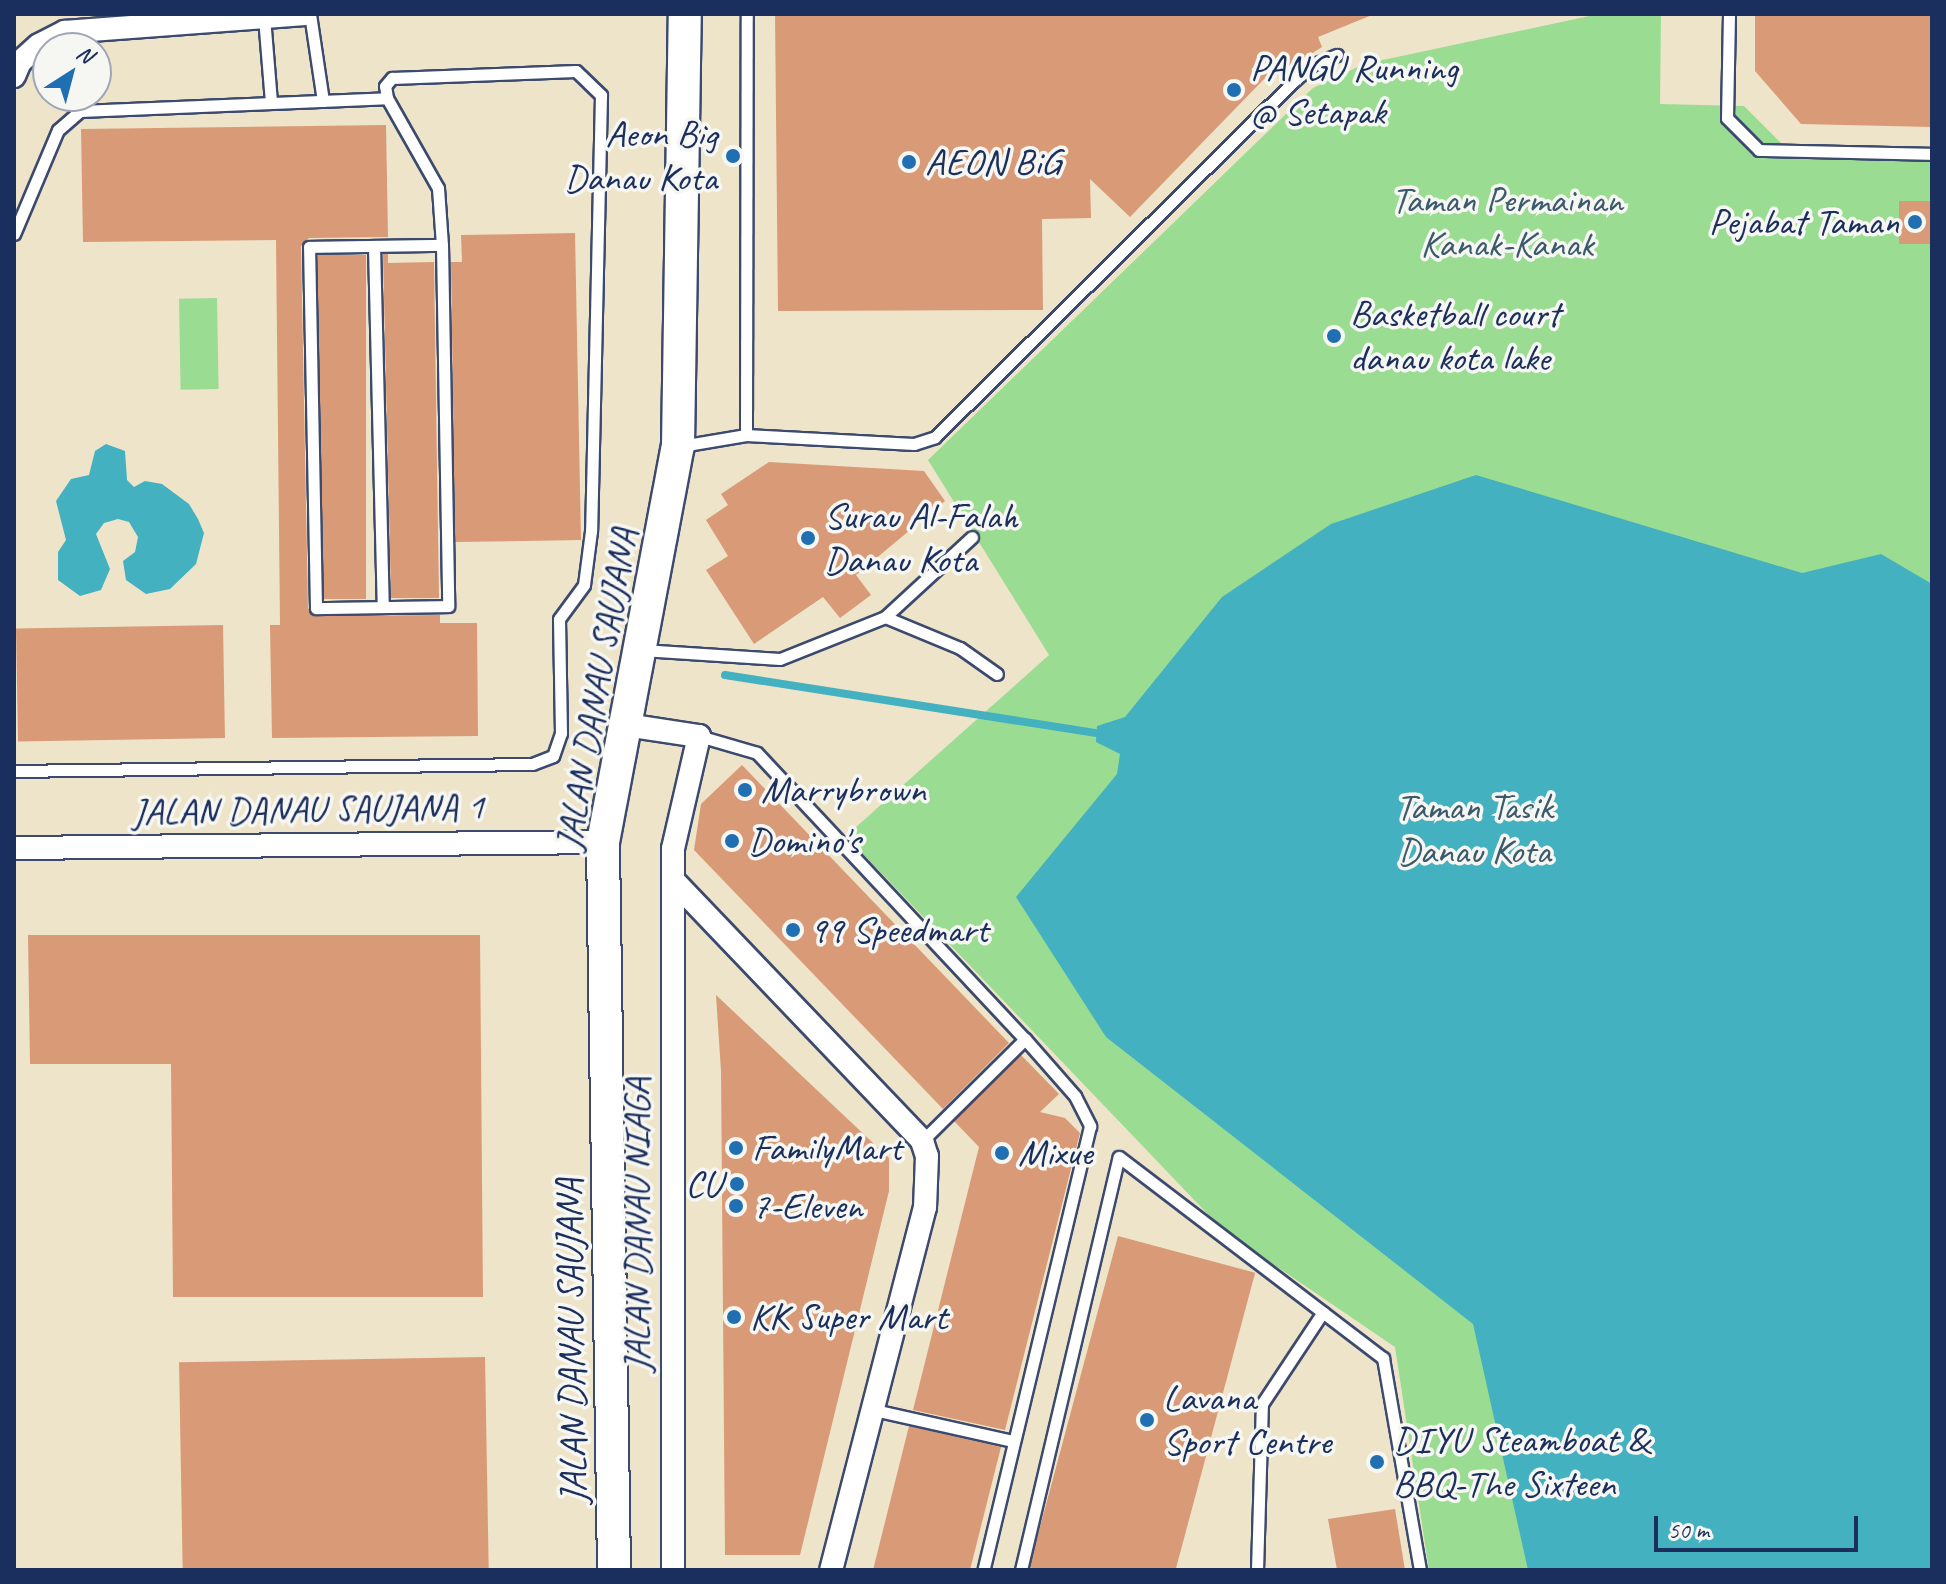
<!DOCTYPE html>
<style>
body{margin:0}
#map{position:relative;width:1946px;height:1584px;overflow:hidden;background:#eee4c9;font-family:Caveat,sans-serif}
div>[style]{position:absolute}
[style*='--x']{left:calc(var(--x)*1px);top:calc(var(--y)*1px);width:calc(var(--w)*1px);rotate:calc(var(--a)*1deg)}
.green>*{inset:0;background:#9adc92;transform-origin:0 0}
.water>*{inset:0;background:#43b1c0}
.stream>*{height:8px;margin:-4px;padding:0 4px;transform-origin:4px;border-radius:4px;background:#43b1c0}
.building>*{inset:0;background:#d99a77;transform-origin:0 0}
.roads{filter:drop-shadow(2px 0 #3b4a6e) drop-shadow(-2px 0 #3b4a6e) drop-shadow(0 2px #3b4a6e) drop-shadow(0 -2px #3b4a6e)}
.lane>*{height:11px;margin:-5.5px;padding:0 5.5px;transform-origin:5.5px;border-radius:5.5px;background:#fff}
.street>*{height:22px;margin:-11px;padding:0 11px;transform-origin:11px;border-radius:11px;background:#fff}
.secondary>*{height:32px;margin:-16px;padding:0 16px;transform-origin:16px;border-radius:16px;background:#fff}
.dots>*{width:22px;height:22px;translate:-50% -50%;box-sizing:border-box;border:4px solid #f6f6f2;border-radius:50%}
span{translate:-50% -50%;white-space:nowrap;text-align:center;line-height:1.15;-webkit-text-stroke:7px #f6f6f2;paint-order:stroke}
.poi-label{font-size:38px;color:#1b2f5e}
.left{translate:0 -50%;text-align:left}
.right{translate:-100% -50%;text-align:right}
.park-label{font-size:38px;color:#3b5a6b}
.street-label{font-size:38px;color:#1b2f5e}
.frame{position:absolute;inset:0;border:16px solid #1b2f5e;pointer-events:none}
.north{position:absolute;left:32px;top:32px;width:80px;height:80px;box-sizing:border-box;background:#f6f6f2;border:2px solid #9ea6b7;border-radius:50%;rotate:36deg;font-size:22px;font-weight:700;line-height:32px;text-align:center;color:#1b2f5e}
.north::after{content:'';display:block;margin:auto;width:28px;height:36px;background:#1f6fb2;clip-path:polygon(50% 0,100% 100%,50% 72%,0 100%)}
.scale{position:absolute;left:1654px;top:1516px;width:204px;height:36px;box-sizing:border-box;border:4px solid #1b2f5e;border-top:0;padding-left:10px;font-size:24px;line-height:28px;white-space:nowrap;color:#1b2f5e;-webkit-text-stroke:6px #f6f6f2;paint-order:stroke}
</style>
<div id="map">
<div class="green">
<i style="clip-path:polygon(1599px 14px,1661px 14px,1660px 104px,1744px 106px,1796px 158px,1932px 161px,1932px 1570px,1429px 1570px,1395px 1347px,1223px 1230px,846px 836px,1049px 655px,928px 460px,1313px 88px,1364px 64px)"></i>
<i style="left:217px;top:298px;width:91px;height:38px;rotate:89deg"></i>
</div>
<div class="water">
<i style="clip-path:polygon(106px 444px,125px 451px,127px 480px,134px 487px,145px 481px,162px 484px,189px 504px,198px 519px,204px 533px,196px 564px,170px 589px,146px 594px,126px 580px,123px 561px,135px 552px,138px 537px,129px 522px,118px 519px,104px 523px,96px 534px,110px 569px,101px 590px,80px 596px,58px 580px,58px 552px,66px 540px,56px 501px,71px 479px,89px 475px,95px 451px)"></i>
<i style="clip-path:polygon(1476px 475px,1802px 573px,1881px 554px,1932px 584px,1932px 1570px,1528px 1570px,1473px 1324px,1106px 1037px,1016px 897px,1117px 774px,1120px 754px,1096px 742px,1097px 726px,1125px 717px,1222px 597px,1331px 524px)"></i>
</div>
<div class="stream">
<i style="--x:725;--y:675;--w:376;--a:8.9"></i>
</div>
<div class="building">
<i style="clip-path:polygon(775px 14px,1372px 14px,1372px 15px,1318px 37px,1322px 47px,1270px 80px,1266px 77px,1130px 217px,1090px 179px,1091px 218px,1042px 219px,1043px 310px,778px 311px)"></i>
<i style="clip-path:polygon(1755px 14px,1932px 14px,1932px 127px,1801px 124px,1755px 71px)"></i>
<i style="clip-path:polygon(386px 125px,388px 237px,309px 238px,301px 246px,308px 608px,316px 616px,440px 615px,440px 623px,477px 623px,478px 736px,272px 738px,270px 625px,280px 625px,276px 240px,83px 242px,81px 129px)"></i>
<i style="left:1899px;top:201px;width:33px;height:43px"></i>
<i style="clip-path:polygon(575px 233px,581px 540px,455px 542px,451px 262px,462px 262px,461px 235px)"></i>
<i style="clip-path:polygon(383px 254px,388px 254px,388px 263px,434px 262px,439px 598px,391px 598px)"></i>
<i style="left:318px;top:255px;width:48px;height:344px"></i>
<i style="clip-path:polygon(769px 462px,924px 471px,945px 501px,856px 575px,871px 595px,840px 618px,823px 597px,754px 644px,706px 570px,728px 556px,706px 520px,728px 505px,721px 494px)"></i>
<i style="left:223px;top:625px;width:113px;height:207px;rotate:89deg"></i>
<i style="clip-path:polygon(742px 765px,1009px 1043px,943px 1109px,694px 850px,701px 804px)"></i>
<i style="clip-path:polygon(28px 935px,480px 935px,483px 1297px,173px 1297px,171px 1064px,30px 1064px)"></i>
<i style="clip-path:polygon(716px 995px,889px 1158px,889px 1191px,800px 1555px,725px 1555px,721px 1071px)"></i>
<i style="clip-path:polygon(1021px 1055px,1059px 1094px,1040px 1112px,1065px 1118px,1080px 1133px,1005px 1430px,913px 1410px,979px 1147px,954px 1121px)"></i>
<i style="left:1118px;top:1236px;width:142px;height:343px;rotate:15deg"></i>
<i style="left:485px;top:1357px;width:213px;height:306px;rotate:89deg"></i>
<i style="clip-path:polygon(909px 1426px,1001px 1447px,970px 1570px,873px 1570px)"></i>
<i style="clip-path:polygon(1395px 1509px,1405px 1570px,1337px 1570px,1328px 1519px)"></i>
</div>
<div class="roads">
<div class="lane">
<i style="--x:310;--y:14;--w:88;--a:81.5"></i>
<i style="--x:1729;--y:14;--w:104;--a:91.1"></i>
<i style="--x:1727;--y:118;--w:45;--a:45"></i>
<i style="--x:1759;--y:150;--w:173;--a:1.3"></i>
<i style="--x:264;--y:17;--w:86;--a:85.3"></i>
<i style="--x:387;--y:98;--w:103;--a:60.5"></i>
<i style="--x:438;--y:188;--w:57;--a:86"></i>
<i style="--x:442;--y:245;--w:361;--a:89"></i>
<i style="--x:448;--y:606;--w:132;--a:179.1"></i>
<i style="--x:316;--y:608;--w:361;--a:-91.1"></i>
<i style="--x:309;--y:247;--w:133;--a:-0.9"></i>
<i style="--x:14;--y:234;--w:113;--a:-67.1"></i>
<i style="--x:58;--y:130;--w:29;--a:-41"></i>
<i style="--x:80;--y:111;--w:307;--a:-2.4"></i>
<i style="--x:387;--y:98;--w:12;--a:-99"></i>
<i style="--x:385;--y:86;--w:11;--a:-49"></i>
<i style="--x:392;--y:78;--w:184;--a:-2.2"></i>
<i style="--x:576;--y:71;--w:35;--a:44"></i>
<i style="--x:601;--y:95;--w:436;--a:91.3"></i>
<i style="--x:591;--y:531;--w:54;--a:97.4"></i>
<i style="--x:584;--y:585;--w:42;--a:126.3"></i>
<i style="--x:559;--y:619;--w:114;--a:89"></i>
<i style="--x:561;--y:733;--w:24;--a:109"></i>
<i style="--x:553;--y:756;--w:22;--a:159"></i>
<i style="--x:532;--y:764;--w:518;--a:179.23"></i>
<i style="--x:374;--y:246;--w:361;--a:88.6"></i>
<i style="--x:746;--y:435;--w:168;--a:3.1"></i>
<i style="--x:914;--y:444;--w:22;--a:-18"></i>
<i style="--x:935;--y:437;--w:504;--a:-44.76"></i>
<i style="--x:1293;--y:82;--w:25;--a:-42"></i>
<i style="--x:1312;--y:65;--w:27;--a:-22"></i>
<i style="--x:681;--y:446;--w:66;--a:-9.6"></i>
<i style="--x:746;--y:435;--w:421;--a:-89.9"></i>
<i style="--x:885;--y:617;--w:81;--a:22.5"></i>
<i style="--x:960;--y:648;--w:45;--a:35.1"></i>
<i style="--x:642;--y:650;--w:138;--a:3.7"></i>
<i style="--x:780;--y:659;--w:113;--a:-21.8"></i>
<i style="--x:885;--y:617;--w:118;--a:-42.6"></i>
<i style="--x:699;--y:736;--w:60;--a:16.3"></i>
<i style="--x:757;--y:753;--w:392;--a:46.9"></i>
<i style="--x:1025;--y:1039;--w:76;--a:48.7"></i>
<i style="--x:1075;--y:1096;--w:34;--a:63"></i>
<i style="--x:1090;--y:1126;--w:457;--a:103.5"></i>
<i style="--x:922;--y:1141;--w:145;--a:-44.7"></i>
<i style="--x:870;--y:1409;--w:147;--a:12.6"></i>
<i style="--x:1021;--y:1570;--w:424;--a:-76.7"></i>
<i style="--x:1119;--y:1157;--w:332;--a:37.3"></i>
<i style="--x:1383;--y:1358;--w:215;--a:80.1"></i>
<i style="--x:1257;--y:1570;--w:166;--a:-88.3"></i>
<i style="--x:1262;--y:1404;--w:110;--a:-56.5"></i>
</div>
<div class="street">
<i style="--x:14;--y:76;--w:15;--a:-67"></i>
<i style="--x:20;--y:62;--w:25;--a:-42"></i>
<i style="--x:39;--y:45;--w:29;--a:-27"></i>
<i style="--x:65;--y:32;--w:240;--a:-4.3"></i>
<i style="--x:626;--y:725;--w:74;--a:8.6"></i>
<i style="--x:699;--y:736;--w:116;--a:103"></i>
<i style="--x:673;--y:849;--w:721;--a:90"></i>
<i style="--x:14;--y:848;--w:589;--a:-0.58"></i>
<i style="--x:673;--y:880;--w:361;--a:46.3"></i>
<i style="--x:922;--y:1141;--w:16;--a:72"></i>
<i style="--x:927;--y:1156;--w:51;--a:92.2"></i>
<i style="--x:925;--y:1207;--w:375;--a:104.5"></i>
</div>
<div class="secondary">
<i style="--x:614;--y:1570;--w:728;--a:-90.87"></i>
<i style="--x:603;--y:842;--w:403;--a:-79.3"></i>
<i style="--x:678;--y:446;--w:432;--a:-89.1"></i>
</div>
</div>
<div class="dots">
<i style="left:1234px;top:90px;background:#1f6fb2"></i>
<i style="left:733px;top:156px;background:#1f6fb2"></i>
<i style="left:909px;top:162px;background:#1f6fb2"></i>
<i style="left:1915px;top:222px;background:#1f6fb2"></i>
<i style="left:1334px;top:336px;background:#1f6fb2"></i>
<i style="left:808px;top:538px;background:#1f6fb2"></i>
<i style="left:745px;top:790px;background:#1f6fb2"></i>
<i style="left:732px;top:841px;background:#1f6fb2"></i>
<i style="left:793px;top:930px;background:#1f6fb2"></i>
<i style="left:736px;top:1148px;background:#1f6fb2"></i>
<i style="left:1002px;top:1153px;background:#1f6fb2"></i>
<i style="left:737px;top:1184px;background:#1f6fb2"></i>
<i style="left:736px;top:1206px;background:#1f6fb2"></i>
<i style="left:734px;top:1317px;background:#1f6fb2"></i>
<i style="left:1147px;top:1420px;background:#1f6fb2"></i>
<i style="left:1377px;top:1462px;background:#1f6fb2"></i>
</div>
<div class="poi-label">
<span class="left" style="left:1250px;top:90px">PANGU Running<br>@ Setapak</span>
<span class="right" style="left:717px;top:156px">Aeon Big<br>Danau Kota</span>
<span class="left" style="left:925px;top:162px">AEON BiG</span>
<span class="right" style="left:1899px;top:222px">Pejabat Taman</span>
<span class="left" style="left:1350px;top:336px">Basketball court<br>danau kota lake</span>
<span class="left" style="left:824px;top:538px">Surau Al-Falah<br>Danau Kota</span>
<span class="left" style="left:761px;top:790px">Marrybrown</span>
<span class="left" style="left:748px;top:841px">Domino's</span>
<span class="left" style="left:809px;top:930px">99 Speedmart</span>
<span class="left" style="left:752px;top:1148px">FamilyMart</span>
<span class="left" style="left:1018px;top:1153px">Mixue</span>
<span class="right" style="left:721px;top:1184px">CU</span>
<span class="left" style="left:752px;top:1206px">7-Eleven</span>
<span class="left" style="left:750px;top:1317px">KK Super Mart</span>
<span class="left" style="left:1163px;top:1420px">Lavana<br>Sport Centre</span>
<span class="left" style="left:1393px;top:1462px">DIYU Steamboat &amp;<br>BBQ-The Sixteen</span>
</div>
<div class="park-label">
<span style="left:1507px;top:222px">Taman Permainan<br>Kanak-Kanak</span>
<span style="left:1474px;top:829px">Taman Tasik<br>Danau Kota</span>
</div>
<div class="street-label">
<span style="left:596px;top:689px;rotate:-80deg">JALAN DANAU SAUJANA</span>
<span style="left:308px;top:809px;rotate:-1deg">JALAN DANAU SAUJANA 1</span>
<span style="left:637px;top:1225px;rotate:-90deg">JALAN DANAU NIAGA</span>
<span style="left:571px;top:1341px;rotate:-91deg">JALAN DANAU SAUJANA</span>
</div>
<div class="frame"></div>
<div class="north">N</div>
<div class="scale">50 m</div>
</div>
